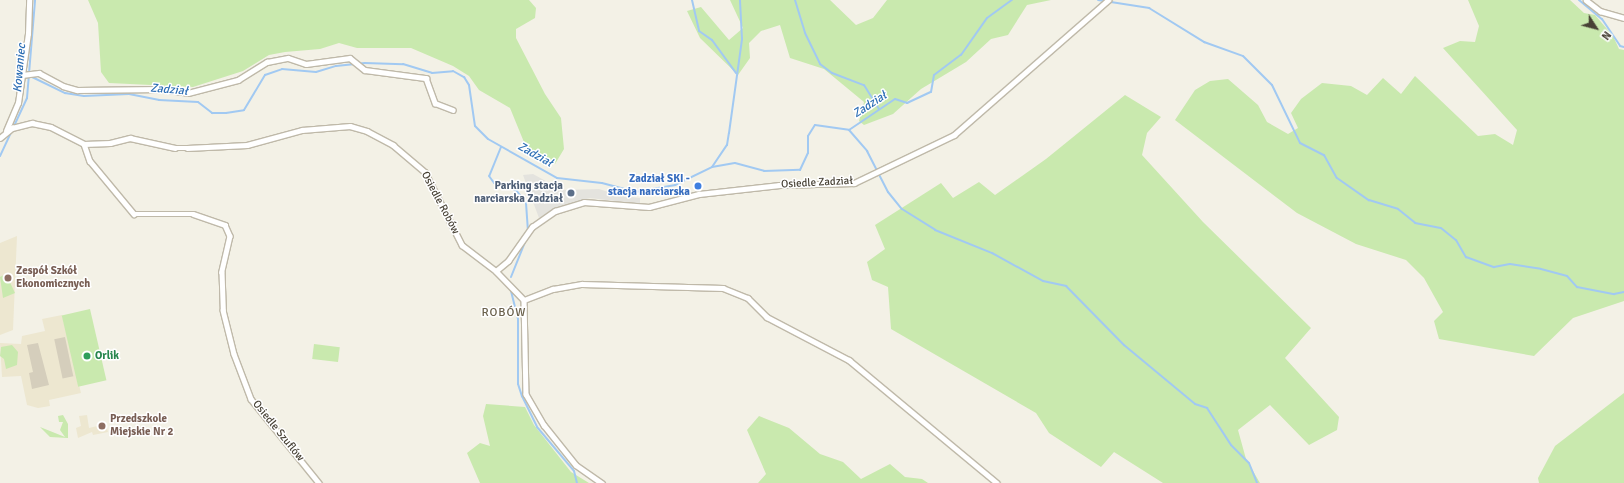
<!DOCTYPE html>
<meta charset="utf-8">
<style>
body{margin:0}
#map{position:relative;width:1624px;height:483px;overflow:hidden;background:#f3f1e6;font-family:Signika,sans-serif}
div>[style]{position:absolute}
[style*='--x']{left:calc(var(--x)*1px);top:calc(var(--y)*1px);width:calc(var(--w)*1px);rotate:calc(var(--a)*1deg)}
.education>*{inset:0;background:#ede7d0}
.green>*{inset:0;background:#c9e9ae;transform-origin:0 0}
.parking>*{inset:0;background:#e4e3de}
.stream>*{height:2px;margin:-1px;padding:0 1px;transform-origin:1px;border-radius:1px;background:#a1c9f2}
.building>*{inset:0;background:#d5cebc;transform-origin:0 0}
.roads{filter:drop-shadow(1px 0 #bfb9a9) drop-shadow(-1px 0 #bfb9a9) drop-shadow(0 1px #bfb9a9) drop-shadow(0 -1px #bfb9a9)}
.minor>*{height:4.5px;margin:-2.25px;padding:0 2.25px;transform-origin:2.25px;border-radius:2.25px;background:#fff}
.dots>*{width:11px;height:11px;translate:-50% -50%;box-sizing:border-box;border:2px solid #fff;border-radius:50%}
span{translate:-50% -50%;white-space:nowrap;text-align:center;line-height:1.15;-webkit-text-stroke:3px #fff;paint-order:stroke}
.shop-label{font-size:11px;color:#366cbe;font-weight:700}
.right{translate:-100% -50%;text-align:right}
.street-label{font-size:11px;color:#474135}
.service-label{font-size:11px;color:#4e5e75;font-weight:700}
.education-label{font-size:11px;color:#785e54;font-weight:700}
.left{translate:0 -50%;text-align:left}
.leisure-label{font-size:11px;color:#27864d;font-weight:700}
.water-label{font-size:12px;color:#2c6eb5;font-style:italic}
.neighbourhood-label{font-size:12px;color:#6a614c;letter-spacing:1px}
.north{position:absolute;left:1576px;top:8px;width:40px;height:40px;-webkit-text-stroke:3px #fff;paint-order:stroke;rotate:126deg;font-size:11px;font-weight:700;line-height:16px;text-align:center;color:#474135}
.north::after{content:'';display:block;margin:auto;width:14px;height:18px;background:#474135;clip-path:polygon(50% 0,100% 100%,50% 72%,0 100%)}
</style>
<div id="map">
<div class="education">
<i style="clip-path:polygon(17px 236px,13px 330px,0 335px,0 243px)"></i>
<i style="clip-path:polygon(62px 315px,81px 393px,49px 400px,50px 406px,38px 408px,27px 405px,21px 376px,2px 377px,0 343px,21px 344px,22px 336px,45px 331px,42px 319px)"></i>
<i style="clip-path:polygon(87px 415px,89px 428px,106px 424px,108px 432px,93px 435px,92px 432px,78px 438px,76px 428px,81px 426px,79px 416px)"></i>
</div>
<div class="green">
<i style="clip-path:polygon(88px 0,529px 0,536px 8px,535px 18px,516px 29px,516px 38px,545px 94px,561px 118px,564px 149px,555px 164px,543px 165px,526px 147px,510px 108px,479px 90px,469px 76px,453px 66px,411px 48px,357px 48px,339px 43px,320px 49px,285px 52px,269px 55px,243px 71px,193px 87px,109px 83px,101px 72px,98px 23px)"></i>
<i style="clip-path:polygon(730px 0,830px 0,856px 25px,873px 18px,887px 0,1051px 0,1027px 5px,1008px 35px,991px 39px,966px 62px,921px 89px,893px 114px,864px 125px,859px 121px,864px 102px,824px 69px,790px 58px,780px 25px,761px 31px,749px 43px,750px 58px,738px 75px,700px 38px,687px 11px,701px 7px,729px 40px,743px 28px)"></i>
<i style="clip-path:polygon(1468px 0,1570px 0,1584px 13px,1595px 15px,1613px 36px,1619px 49px,1624px 50px,1624px 301px,1573px 318px,1534px 356px,1439px 339px,1434px 321px,1443px 312px,1424px 278px,1406px 260px,1356px 244px,1297px 213px,1175px 120px,1195px 90px,1210px 81px,1228px 79px,1258px 105px,1267px 122px,1288px 134px,1298px 128px,1291px 113px,1301px 99px,1322px 83px,1351px 86px,1367px 95px,1383px 78px,1401px 94px,1415px 76px,1478px 136px,1495px 134px,1513px 145px,1517px 130px,1443px 48px,1460px 41px,1475px 42px,1479px 26px)"></i>
<i style="clip-path:polygon(1125px 95px,1161px 117px,1147px 133px,1142px 155px,1203px 222px,1311px 328px,1285px 358px,1339px 417px,1337px 430px,1309px 445px,1270px 405px,1238px 430px,1246px 459px,1260px 483px,1163px 483px,1114px 452px,1101px 467px,1049px 433px,1036px 413px,891px 329px,888px 287px,872px 280px,867px 262px,885px 249px,875px 225px,941px 183px,953px 198px,979px 182px,995px 195px,1046px 159px)"></i>
<i style="clip-path:polygon(6px 274px,15px 293px,3px 298px,0 277px)"></i>
<i style="left:90px;top:309px;width:73px;height:29px;rotate:77deg"></i>
<i style="left:314px;top:344px;width:26px;height:15px;rotate:7deg"></i>
<i style="clip-path:polygon(12px 345px,18px 352px,17px 365px,6px 369px,4px 359px,0 356px,1px 347px)"></i>
<i style="clip-path:polygon(1624px 393px,1624px 483px,1539px 483px,1538px 478px,1555px 446px)"></i>
<i style="clip-path:polygon(486px 404px,525px 407px,534px 425px,571px 472px,589px 483px,480px 483px,467px 453px,480px 443px,490px 446px,483px 416px)"></i>
<i style="clip-path:polygon(63px 415px,68px 424px,68px 438px,50px 437px,40px 427px,65px 437px,60px 430px,63px 422px,59px 422px,58px 416px)"></i>
<i style="clip-path:polygon(759px 416px,789px 428px,820px 454px,843px 462px,861px 479px,890px 464px,905px 477px,922px 479px,928px 483px,758px 483px,766px 474px,747px 430px)"></i>
</div>
<div class="parking">
<i style="clip-path:polygon(533px 174px,562px 190px,599px 189px,621px 196px,640px 198px,640px 204px,590px 198px,553px 209px,539px 218px,523px 175px)"></i>
</div>
<div class="stream">
<i style="--x:692;--y:0;--w:32;--a:77"></i>
<i style="--x:699;--y:31;--w:16;--a:35"></i>
<i style="--x:712;--y:40;--w:41;--a:54"></i>
<i style="--x:795;--y:0;--w:34;--a:73"></i>
<i style="--x:805;--y:33;--w:34;--a:64"></i>
<i style="--x:820;--y:64;--w:15;--a:37"></i>
<i style="--x:832;--y:73;--w:34;--a:21"></i>
<i style="--x:864;--y:85;--w:28;--a:58"></i>
<i style="--x:1098;--y:0;--w:52;--a:8.9"></i>
<i style="--x:1149;--y:8;--w:65;--a:31.7"></i>
<i style="--x:1204;--y:42;--w:41;--a:19.7"></i>
<i style="--x:1243;--y:56;--w:41;--a:45"></i>
<i style="--x:1272;--y:85;--w:64;--a:64.2"></i>
<i style="--x:1300;--y:143;--w:27;--a:27"></i>
<i style="--x:1324;--y:155;--w:26;--a:61"></i>
<i style="--x:1337;--y:178;--w:39;--a:35"></i>
<i style="--x:1369;--y:200;--w:30;--a:17"></i>
<i style="--x:1398;--y:209;--w:22;--a:39"></i>
<i style="--x:1415;--y:223;--w:26;--a:11"></i>
<i style="--x:1441;--y:228;--w:19;--a:39"></i>
<i style="--x:1456;--y:240;--w:20;--a:60"></i>
<i style="--x:1466;--y:257;--w:30;--a:20"></i>
<i style="--x:1494;--y:267;--w:16;--a:-11"></i>
<i style="--x:1510;--y:264;--w:31;--a:9"></i>
<i style="--x:1541;--y:269;--w:27;--a:15"></i>
<i style="--x:1567;--y:276;--w:15;--a:48"></i>
<i style="--x:1577;--y:287;--w:38;--a:11"></i>
<i style="--x:1614;--y:294;--w:10;--a:-11"></i>
<i style="--x:1579;--y:0;--w:30;--a:40"></i>
<i style="--x:1602;--y:19;--w:32;--a:56"></i>
<i style="--x:1620;--y:46;--w:4;--a:14"></i>
<i style="--x:30;--y:76;--w:39;--a:26"></i>
<i style="--x:65;--y:93;--w:19;--a:9"></i>
<i style="--x:84;--y:96;--w:45;--a:-2.5"></i>
<i style="--x:129;--y:94;--w:31;--a:11"></i>
<i style="--x:159;--y:100;--w:39;--a:3"></i>
<i style="--x:198;--y:102;--w:18;--a:38"></i>
<i style="--x:212;--y:113;--w:14;--a:0"></i>
<i style="--x:226;--y:113;--w:18;--a:-9"></i>
<i style="--x:244;--y:110;--w:41;--a:-59"></i>
<i style="--x:265;--y:75;--w:18;--a:-19"></i>
<i style="--x:282;--y:69;--w:34;--a:5"></i>
<i style="--x:316;--y:72;--w:21;--a:-17"></i>
<i style="--x:336;--y:66;--w:29;--a:-6"></i>
<i style="--x:365;--y:63;--w:38;--a:2"></i>
<i style="--x:403;--y:64;--w:30;--a:17"></i>
<i style="--x:432;--y:73;--w:21;--a:-5"></i>
<i style="--x:453;--y:71;--w:13;--a:29"></i>
<i style="--x:464;--y:77;--w:9;--a:58"></i>
<i style="--x:469;--y:85;--w:41;--a:81.7"></i>
<i style="--x:475;--y:126;--w:18;--a:45"></i>
<i style="--x:488;--y:139;--w:79;--a:29.5"></i>
<i style="--x:557;--y:178;--w:45;--a:6.3"></i>
<i style="--x:602;--y:183;--w:34;--a:15"></i>
<i style="--x:635;--y:192;--w:41;--a:-9.9"></i>
<i style="--x:675;--y:185;--w:41;--a:-25.9"></i>
<i style="--x:712;--y:167;--w:23;--a:-10"></i>
<i style="--x:735;--y:163;--w:30;--a:15"></i>
<i style="--x:764;--y:171;--w:36;--a:-2"></i>
<i style="--x:800;--y:170;--w:19;--a:-65"></i>
<i style="--x:808;--y:153;--w:17;--a:-90"></i>
<i style="--x:808;--y:136;--w:13;--a:-58"></i>
<i style="--x:815;--y:125;--w:34;--a:8"></i>
<i style="--x:849;--y:130;--w:55;--a:-34"></i>
<i style="--x:895;--y:99;--w:13;--a:18"></i>
<i style="--x:907;--y:103;--w:26;--a:-25"></i>
<i style="--x:931;--y:92;--w:17;--a:-80"></i>
<i style="--x:934;--y:75;--w:34;--a:-37"></i>
<i style="--x:961;--y:55;--w:45;--a:-54.9"></i>
<i style="--x:987;--y:18;--w:31;--a:-36"></i>
<i style="--x:849;--y:130;--w:28;--a:49"></i>
<i style="--x:867;--y:151;--w:46;--a:62.9"></i>
<i style="--x:888;--y:192;--w:22;--a:51"></i>
<i style="--x:902;--y:209;--w:39;--a:32"></i>
<i style="--x:935;--y:230;--w:61;--a:22"></i>
<i style="--x:992;--y:253;--w:58;--a:28.8"></i>
<i style="--x:1043;--y:281;--w:24;--a:12"></i>
<i style="--x:1066;--y:286;--w:83;--a:45.5"></i>
<i style="--x:1124;--y:345;--w:92;--a:39.7"></i>
<i style="--x:1195;--y:404;--w:13;--a:18"></i>
<i style="--x:1207;--y:408;--w:44;--a:57"></i>
<i style="--x:1231;--y:445;--w:25;--a:45"></i>
<i style="--x:1249;--y:463;--w:22;--a:68"></i>
<i style="--x:501;--y:147;--w:31;--a:112"></i>
<i style="--x:489;--y:176;--w:9;--a:54"></i>
<i style="--x:494;--y:183;--w:23;--a:18"></i>
<i style="--x:516;--y:190;--w:16;--a:52"></i>
<i style="--x:526;--y:203;--w:28;--a:86"></i>
<i style="--x:0;--y:156;--w:64;--a:-65"></i>
<i style="--x:27;--y:98;--w:98;--a:-85.3"></i>
<i style="--x:712;--y:167;--w:27;--a:-56"></i>
<i style="--x:727;--y:145;--w:12;--a:-81"></i>
<i style="--x:729;--y:133;--w:95;--a:-82.1"></i>
<i style="--x:742;--y:39;--w:39;--a:-93"></i>
<i style="--x:511;--y:277;--w:43;--a:-68.2"></i>
<i style="--x:510;--y:287;--w:33;--a:76"></i>
<i style="--x:518;--y:319;--w:65;--a:90"></i>
<i style="--x:518;--y:384;--w:13;--a:72"></i>
<i style="--x:522;--y:396;--w:34;--a:64"></i>
<i style="--x:537;--y:427;--w:57;--a:49.9"></i>
<i style="--x:574;--y:471;--w:12;--a:76"></i>
</div>
<div class="building">
<i style="left:65px;top:337px;width:40px;height:11px;rotate:78deg"></i>
<i style="clip-path:polygon(38px 343px,49px 385px,32px 389px,29px 373px,33px 372px,27px 345px)"></i>
</div>
<div class="roads">
<div class="minor">
<i style="--x:1586;--y:0;--w:18;--a:38"></i>
<i style="--x:1600;--y:11;--w:25;--a:16"></i>
<i style="--x:22;--y:75;--w:17;--a:-7"></i>
<i style="--x:39;--y:73;--w:27;--a:28"></i>
<i style="--x:63;--y:86;--w:15;--a:16"></i>
<i style="--x:77;--y:90;--w:84;--a:-0.7"></i>
<i style="--x:161;--y:89;--w:27;--a:8"></i>
<i style="--x:188;--y:93;--w:52;--a:-14.6"></i>
<i style="--x:238;--y:80;--w:34;--a:-32"></i>
<i style="--x:267;--y:62;--w:21;--a:-11"></i>
<i style="--x:288;--y:58;--w:19;--a:18"></i>
<i style="--x:306;--y:64;--w:44;--a:-7.8"></i>
<i style="--x:350;--y:58;--w:19;--a:39"></i>
<i style="--x:365;--y:70;--w:62;--a:7.5"></i>
<i style="--x:426;--y:78;--w:27;--a:70"></i>
<i style="--x:435;--y:103;--w:19;--a:21"></i>
<i style="--x:6;--y:131;--w:30;--a:-67"></i>
<i style="--x:18;--y:103;--w:70;--a:-81.8"></i>
<i style="--x:28;--y:34;--w:34;--a:-88"></i>
<i style="--x:0;--y:138;--w:16;--a:-40"></i>
<i style="--x:12;--y:128;--w:21;--a:-14"></i>
<i style="--x:32;--y:123;--w:19;--a:12"></i>
<i style="--x:51;--y:127;--w:37;--a:27"></i>
<i style="--x:84;--y:144;--w:26;--a:-2"></i>
<i style="--x:110;--y:143;--w:21;--a:-14"></i>
<i style="--x:130;--y:138;--w:46;--a:12.5"></i>
<i style="--x:175;--y:148;--w:12;--a:0"></i>
<i style="--x:187;--y:148;--w:60;--a:-2.9"></i>
<i style="--x:247;--y:145;--w:57;--a:-15.3"></i>
<i style="--x:302;--y:130;--w:48;--a:-4.8"></i>
<i style="--x:350;--y:126;--w:18;--a:16"></i>
<i style="--x:367;--y:131;--w:30;--a:28"></i>
<i style="--x:393;--y:145;--w:42;--a:40.2"></i>
<i style="--x:425;--y:172;--w:82;--a:63.1"></i>
<i style="--x:462;--y:245;--w:43;--a:37.4"></i>
<i style="--x:496;--y:271;--w:40;--a:46"></i>
<i style="--x:524;--y:300;--w:94;--a:88.8"></i>
<i style="--x:526;--y:394;--w:36;--a:60"></i>
<i style="--x:544;--y:425;--w:51;--a:51.3"></i>
<i style="--x:576;--y:465;--w:32;--a:35"></i>
<i style="--x:84;--y:144;--w:18;--a:71"></i>
<i style="--x:90;--y:161;--w:69;--a:50.3"></i>
<i style="--x:134;--y:214;--w:59;--a:0"></i>
<i style="--x:193;--y:214;--w:34;--a:19"></i>
<i style="--x:225;--y:225;--w:12;--a:66"></i>
<i style="--x:230;--y:236;--w:37;--a:103"></i>
<i style="--x:222;--y:272;--w:38;--a:88"></i>
<i style="--x:223;--y:310;--w:45;--a:76"></i>
<i style="--x:234;--y:354;--w:48;--a:69.3"></i>
<i style="--x:251;--y:399;--w:108;--a:51"></i>
<i style="--x:496;--y:271;--w:16;--a:-40"></i>
<i style="--x:508;--y:261;--w:42;--a:-54.8"></i>
<i style="--x:532;--y:227;--w:28;--a:-35"></i>
<i style="--x:555;--y:211;--w:30;--a:-17"></i>
<i style="--x:584;--y:202;--w:65;--a:4.4"></i>
<i style="--x:649;--y:207;--w:52;--a:-14.6"></i>
<i style="--x:699;--y:194;--w:81;--a:-6.4"></i>
<i style="--x:779;--y:185;--w:75;--a:-1.5"></i>
<i style="--x:854;--y:183;--w:111;--a:-25.6"></i>
<i style="--x:954;--y:135;--w:205;--a:-41.2"></i>
<i style="--x:524;--y:300;--w:31;--a:-21"></i>
<i style="--x:553;--y:289;--w:29;--a:-10"></i>
<i style="--x:582;--y:284;--w:141;--a:1.6"></i>
<i style="--x:723;--y:288;--w:27;--a:22"></i>
<i style="--x:748;--y:298;--w:27;--a:45"></i>
<i style="--x:767;--y:317;--w:93;--a:27.7"></i>
<i style="--x:849;--y:360;--w:192;--a:39.7"></i>
</div>
</div>
<div class="dots">
<i style="left:698px;top:186px;background:#3f7fe0"></i>
<i style="left:571px;top:193px;background:#5c6f8a"></i>
<i style="left:8px;top:278px;background:#8d6e63"></i>
<i style="left:87px;top:356px;background:#2e9e5b"></i>
<i style="left:102px;top:426px;background:#8d6e63"></i>
</div>
<div class="shop-label">
<span class="right" style="left:690px;top:186px">Zadział SKI -<br>stacja narciarska</span>
</div>
<div class="street-label">
<span style="left:817px;top:183px;rotate:-3deg">Osiedle Zadział</span>
<span style="left:440px;top:203px;rotate:62deg">Osiedle Robów</span>
<span style="left:278px;top:431px;rotate:51deg">Osiedle Szuflów</span>
</div>
<div class="service-label">
<span class="right" style="left:563px;top:193px">Parking stacja<br>narciarska Zadział</span>
</div>
<div class="education-label">
<span class="left" style="left:16px;top:278px">Zespół Szkół<br>Ekonomicznych</span>
<span class="left" style="left:110px;top:426px">Przedszkole<br>Miejskie Nr 2</span>
</div>
<div class="leisure-label">
<span class="left" style="left:95px;top:356px">Orlik</span>
</div>
<div class="water-label">
<span style="left:20px;top:68px;rotate:-85deg">Kowaniec</span>
<span style="left:169px;top:90px;rotate:5deg">Zadział</span>
<span style="left:870px;top:105px;rotate:-33deg">Zadział</span>
<span style="left:535px;top:155px;rotate:29deg">Zadział</span>
</div>
<div class="neighbourhood-label">
<span style="left:504px;top:313px">ROBÓW</span>
</div>
<div class="north">N</div>
</div>
